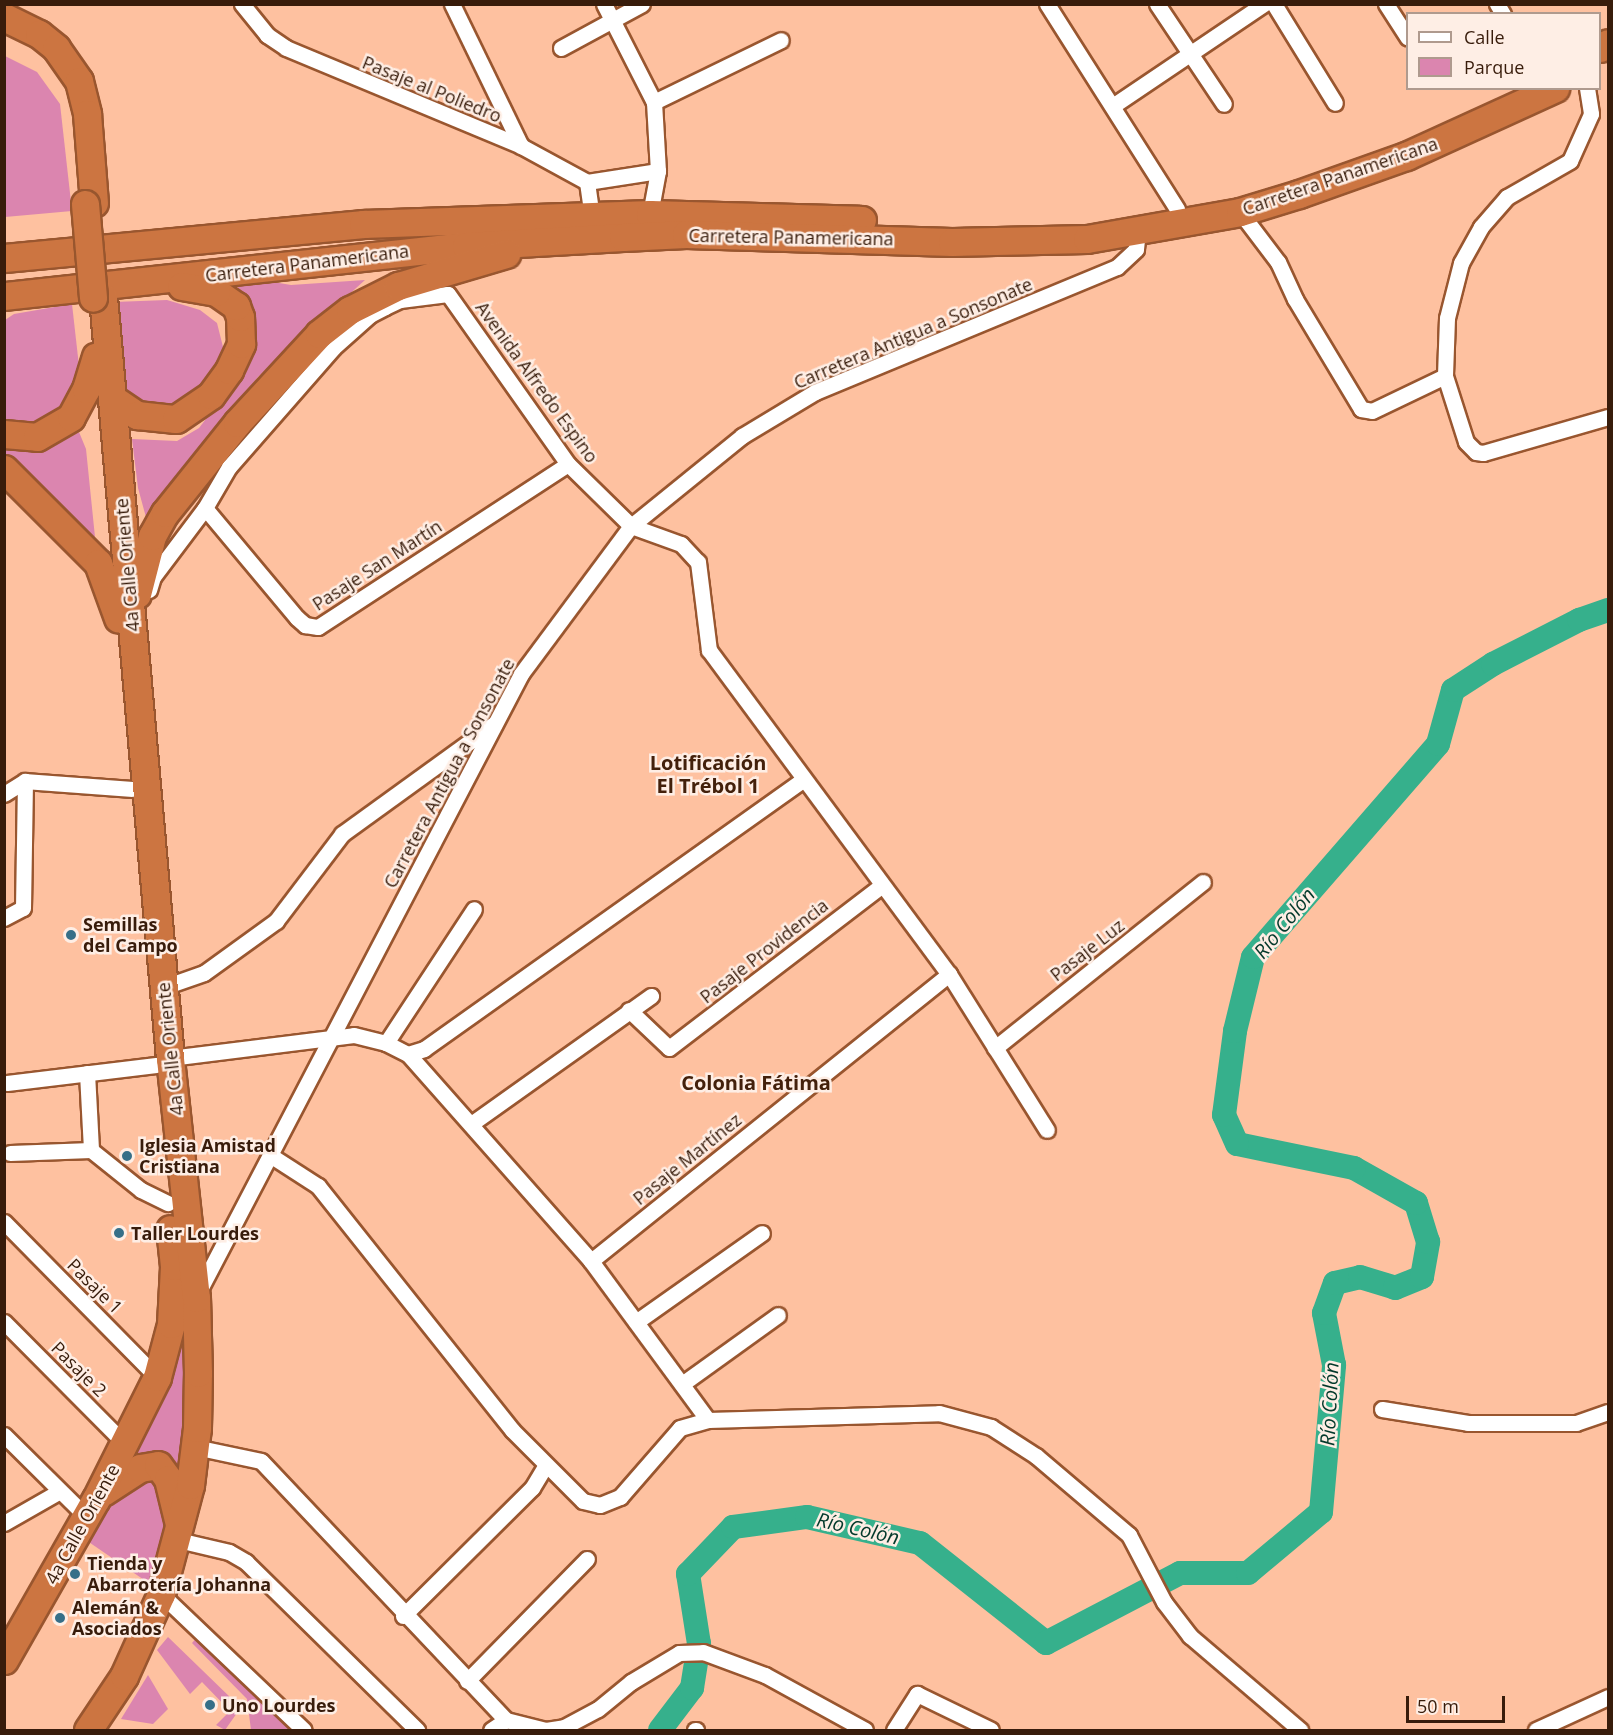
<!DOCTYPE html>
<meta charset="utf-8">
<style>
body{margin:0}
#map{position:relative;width:1613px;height:1735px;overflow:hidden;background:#fec1a0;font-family:"Open Sans",sans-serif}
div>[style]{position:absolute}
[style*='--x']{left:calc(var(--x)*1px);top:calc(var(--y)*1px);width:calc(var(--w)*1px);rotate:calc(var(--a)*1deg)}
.green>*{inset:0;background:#db85af}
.river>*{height:24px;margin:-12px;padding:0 12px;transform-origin:12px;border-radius:12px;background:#36b08c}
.roads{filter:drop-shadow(2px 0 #99562f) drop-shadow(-2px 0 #99562f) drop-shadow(0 2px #99562f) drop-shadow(0 -2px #99562f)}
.street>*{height:15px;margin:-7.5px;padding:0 7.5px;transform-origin:7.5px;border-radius:7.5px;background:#fff}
.highway>*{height:27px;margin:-13.5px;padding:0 13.5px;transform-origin:13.5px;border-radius:13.5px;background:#cc7541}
.bridges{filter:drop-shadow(2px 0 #98562e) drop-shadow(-2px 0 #98562e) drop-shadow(0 2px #98562e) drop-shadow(0 -2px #98562e)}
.highway-bridge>*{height:27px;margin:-13.5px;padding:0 13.5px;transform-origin:13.5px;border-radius:13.5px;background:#cc7541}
.dots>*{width:16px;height:16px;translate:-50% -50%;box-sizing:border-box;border:3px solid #feeee5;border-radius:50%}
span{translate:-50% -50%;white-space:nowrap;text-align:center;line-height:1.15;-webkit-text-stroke:5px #feeee5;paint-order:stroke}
.street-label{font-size:18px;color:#381c0b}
.poi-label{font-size:18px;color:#381c0b;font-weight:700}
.left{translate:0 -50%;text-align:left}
.neighbourhood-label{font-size:20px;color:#43200b;font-weight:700}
.water-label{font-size:20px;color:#03392b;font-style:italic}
.frame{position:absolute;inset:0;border:6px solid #381c0b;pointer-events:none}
.legend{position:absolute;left:1406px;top:12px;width:195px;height:78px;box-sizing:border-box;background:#feeee5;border:2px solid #af9a8e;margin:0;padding:8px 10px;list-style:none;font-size:18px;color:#381c0b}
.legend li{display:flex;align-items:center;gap:12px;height:30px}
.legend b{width:30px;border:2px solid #af9a8e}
.scale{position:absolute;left:1406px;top:1696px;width:99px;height:27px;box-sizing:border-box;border:3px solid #381c0b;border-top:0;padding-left:8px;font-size:18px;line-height:21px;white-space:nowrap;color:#381c0b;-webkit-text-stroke:4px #feeee5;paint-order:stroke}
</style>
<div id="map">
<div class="green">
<i style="clip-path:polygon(5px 56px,37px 72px,60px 104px,72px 211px,5px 217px)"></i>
<i style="clip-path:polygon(238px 276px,291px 285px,365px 280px,258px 377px,147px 521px,138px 488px,132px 439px,177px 441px,199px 428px,249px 363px,257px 329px,238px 291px)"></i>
<i style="clip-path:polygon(167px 300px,200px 310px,217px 323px,224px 351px,214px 372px,184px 406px,140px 404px,124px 390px,114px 302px)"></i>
<i style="clip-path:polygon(72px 304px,80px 375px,65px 405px,35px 425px,10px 423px,5px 418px,5px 320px,14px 314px)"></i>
<i style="clip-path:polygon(79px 432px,86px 449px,95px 537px,83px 533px,5px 463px,4px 448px,39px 453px)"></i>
<i style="clip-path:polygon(180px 1329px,187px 1329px,190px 1375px,181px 1482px,128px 1468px)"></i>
<i style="clip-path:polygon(153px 1478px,160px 1487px,166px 1534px,150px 1584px,80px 1536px,124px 1486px)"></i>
<i style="clip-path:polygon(199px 1635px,293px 1730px,251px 1730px,247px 1699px,192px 1643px)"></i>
<i style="clip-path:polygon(168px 1637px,233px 1700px,237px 1713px,225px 1730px,216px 1725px,230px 1711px,202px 1682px,190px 1694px,157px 1650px)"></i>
<i style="clip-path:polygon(148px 1675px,168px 1709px,153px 1724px,121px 1719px)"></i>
</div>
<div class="river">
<i style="--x:660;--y:1730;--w:53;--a:-52.7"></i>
<i style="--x:692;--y:1688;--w:45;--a:-81"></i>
<i style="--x:699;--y:1644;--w:71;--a:-98.9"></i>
<i style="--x:688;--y:1574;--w:65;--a:-46.2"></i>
<i style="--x:733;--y:1527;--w:75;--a:-7.7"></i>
<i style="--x:807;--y:1517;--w:116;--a:13"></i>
<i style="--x:920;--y:1543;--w:161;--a:38.4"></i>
<i style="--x:1046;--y:1643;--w:151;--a:-27.6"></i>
<i style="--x:1180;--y:1573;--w:68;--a:0"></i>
<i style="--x:1248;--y:1573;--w:95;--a:-39.9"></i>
<i style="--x:1321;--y:1512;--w:148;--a:-84.9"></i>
<i style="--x:1334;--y:1365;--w:53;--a:-100.9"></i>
<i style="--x:1324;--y:1313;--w:32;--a:-70"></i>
<i style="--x:1335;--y:1283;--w:26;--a:-13"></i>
<i style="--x:1360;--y:1277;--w:37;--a:17"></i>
<i style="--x:1395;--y:1288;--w:29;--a:-22"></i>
<i style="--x:1422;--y:1277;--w:36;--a:-80"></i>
<i style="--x:1428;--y:1242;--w:41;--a:-107.1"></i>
<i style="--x:1416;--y:1203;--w:71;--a:-150.6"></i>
<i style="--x:1354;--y:1168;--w:119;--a:-168.4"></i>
<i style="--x:1237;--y:1144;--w:32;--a:-114"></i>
<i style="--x:1224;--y:1115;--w:85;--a:-82.5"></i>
<i style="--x:1235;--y:1031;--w:76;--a:-76.3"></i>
<i style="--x:1253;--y:957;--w:282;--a:-49"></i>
<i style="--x:1438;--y:744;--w:56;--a:-74.5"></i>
<i style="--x:1453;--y:690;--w:48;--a:-33"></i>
<i style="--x:1493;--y:664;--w:97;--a:-27.1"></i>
<i style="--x:1579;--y:620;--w:31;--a:-19"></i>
</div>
<div class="roads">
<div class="street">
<i style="--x:242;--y:4;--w:40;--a:51"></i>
<i style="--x:267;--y:35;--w:23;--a:34"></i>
<i style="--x:286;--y:48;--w:255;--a:22.6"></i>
<i style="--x:521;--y:146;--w:75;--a:28.6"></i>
<i style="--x:587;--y:182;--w:34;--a:82"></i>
<i style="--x:452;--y:4;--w:158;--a:64.1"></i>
<i style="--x:604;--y:4;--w:110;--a:63"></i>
<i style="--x:654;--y:102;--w:69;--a:86.7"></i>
<i style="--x:658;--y:171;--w:44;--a:100.5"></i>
<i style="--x:1047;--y:4;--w:243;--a:57.6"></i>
<i style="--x:1157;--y:4;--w:120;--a:56.2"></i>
<i style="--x:1274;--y:4;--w:116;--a:58.4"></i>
<i style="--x:1386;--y:4;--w:40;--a:57.1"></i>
<i style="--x:1497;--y:4;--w:12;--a:59"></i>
<i style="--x:561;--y:48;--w:92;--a:-28.5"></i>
<i style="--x:1587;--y:88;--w:26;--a:81"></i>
<i style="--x:1591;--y:114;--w:51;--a:114.1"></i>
<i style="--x:1570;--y:161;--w:73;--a:150.3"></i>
<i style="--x:1507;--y:197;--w:40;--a:131"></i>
<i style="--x:1481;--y:227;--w:41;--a:119.1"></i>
<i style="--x:1461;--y:263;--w:57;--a:104.3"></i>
<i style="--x:1447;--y:318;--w:58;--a:92"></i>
<i style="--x:1445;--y:376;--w:69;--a:72.3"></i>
<i style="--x:1466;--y:442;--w:14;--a:45"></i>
<i style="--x:1476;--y:452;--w:7;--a:8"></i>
<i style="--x:1483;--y:453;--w:130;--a:-16.1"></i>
<i style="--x:654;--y:102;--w:141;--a:-26"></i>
<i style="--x:1114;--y:105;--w:181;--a:-34"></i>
<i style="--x:587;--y:182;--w:72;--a:-8.8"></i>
<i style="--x:1240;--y:212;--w:63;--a:52.8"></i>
<i style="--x:1278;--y:262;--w:41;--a:65.3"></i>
<i style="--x:1295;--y:299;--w:128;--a:59"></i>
<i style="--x:1361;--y:409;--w:11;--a:10"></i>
<i style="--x:1372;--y:411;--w:81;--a:-25.6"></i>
<i style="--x:205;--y:508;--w:143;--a:50.1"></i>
<i style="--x:297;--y:618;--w:11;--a:41"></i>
<i style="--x:305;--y:625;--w:13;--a:9"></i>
<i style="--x:318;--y:627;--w:298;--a:-33.1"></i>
<i style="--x:149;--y:590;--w:14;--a:-73"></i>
<i style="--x:153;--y:577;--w:86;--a:-53"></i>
<i style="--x:205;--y:508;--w:48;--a:-59.7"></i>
<i style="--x:229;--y:467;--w:158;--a:-48.8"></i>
<i style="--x:333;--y:348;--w:50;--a:-41.7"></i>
<i style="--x:370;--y:315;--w:17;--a:-28"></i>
<i style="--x:385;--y:307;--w:17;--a:-25"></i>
<i style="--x:400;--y:300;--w:48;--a:-7.1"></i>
<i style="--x:448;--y:294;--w:208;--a:54.8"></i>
<i style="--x:568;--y:464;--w:88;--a:44.5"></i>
<i style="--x:631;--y:526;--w:53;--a:19.8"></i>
<i style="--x:681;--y:544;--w:25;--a:47"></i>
<i style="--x:698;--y:562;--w:89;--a:82.9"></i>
<i style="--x:709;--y:650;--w:403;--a:53.5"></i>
<i style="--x:949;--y:974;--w:184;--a:57.9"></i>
<i style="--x:4;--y:794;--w:25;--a:-32"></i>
<i style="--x:4;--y:918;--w:21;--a:-28"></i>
<i style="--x:23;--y:908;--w:127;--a:-89.1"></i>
<i style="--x:25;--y:781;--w:107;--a:4.3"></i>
<i style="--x:164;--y:987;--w:42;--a:-19.3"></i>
<i style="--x:204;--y:973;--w:89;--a:-35.8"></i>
<i style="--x:276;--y:921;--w:109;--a:-52.8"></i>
<i style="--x:342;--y:834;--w:188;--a:-35.9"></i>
<i style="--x:629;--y:1010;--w:55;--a:43.5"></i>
<i style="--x:669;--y:1048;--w:268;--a:-37.4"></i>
<i style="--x:386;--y:1043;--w:160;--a:-56.7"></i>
<i style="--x:995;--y:1048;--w:266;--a:-38.6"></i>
<i style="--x:408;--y:1054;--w:17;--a:-17"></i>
<i style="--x:424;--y:1049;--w:466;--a:-35.4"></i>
<i style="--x:170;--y:1058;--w:185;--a:-7.1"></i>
<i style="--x:354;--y:1035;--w:33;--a:14"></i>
<i style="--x:386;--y:1043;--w:25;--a:27"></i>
<i style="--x:408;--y:1054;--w:276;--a:48.5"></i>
<i style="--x:591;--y:1261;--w:197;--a:53.7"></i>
<i style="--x:87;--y:1073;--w:77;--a:87"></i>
<i style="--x:7;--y:1083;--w:150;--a:-6.9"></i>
<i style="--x:471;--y:1124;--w:221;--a:-35.4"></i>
<i style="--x:10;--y:1153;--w:81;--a:-2.1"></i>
<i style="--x:91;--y:1150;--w:64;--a:38.7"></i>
<i style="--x:141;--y:1190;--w:30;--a:26"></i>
<i style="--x:270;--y:1155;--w:57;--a:32.9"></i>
<i style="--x:318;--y:1186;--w:312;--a:51.5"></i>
<i style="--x:512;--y:1430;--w:100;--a:45"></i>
<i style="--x:583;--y:1501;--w:17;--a:13"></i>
<i style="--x:600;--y:1505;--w:22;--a:-22"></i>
<i style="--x:620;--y:1497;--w:91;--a:-49"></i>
<i style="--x:680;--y:1428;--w:29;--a:-16"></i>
<i style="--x:708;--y:1420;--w:231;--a:-1.7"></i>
<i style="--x:939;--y:1413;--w:54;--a:15.1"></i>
<i style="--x:991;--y:1427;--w:54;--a:32.8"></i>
<i style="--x:1036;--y:1456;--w:122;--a:40.3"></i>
<i style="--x:1129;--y:1535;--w:76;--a:62.4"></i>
<i style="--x:1164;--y:1602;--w:43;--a:52.6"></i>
<i style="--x:1190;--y:1636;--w:145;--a:40.5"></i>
<i style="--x:4;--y:1222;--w:218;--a:45.4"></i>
<i style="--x:591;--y:1261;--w:459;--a:-38.7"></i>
<i style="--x:198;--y:1293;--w:698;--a:-62.44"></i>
<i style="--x:521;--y:674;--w:184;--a:-53.4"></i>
<i style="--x:631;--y:526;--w:143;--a:-39"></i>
<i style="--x:742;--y:436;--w:85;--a:-31.1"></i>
<i style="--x:815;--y:392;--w:327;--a:-22.5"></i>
<i style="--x:1117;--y:267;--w:26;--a:-43"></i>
<i style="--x:1136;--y:249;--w:18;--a:-84"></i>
<i style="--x:4;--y:1322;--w:172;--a:45.2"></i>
<i style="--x:636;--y:1322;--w:154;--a:-35.2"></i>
<i style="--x:682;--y:1384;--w:118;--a:-35.7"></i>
<i style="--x:1382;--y:1409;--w:87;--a:9.2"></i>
<i style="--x:1468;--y:1423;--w:108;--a:0"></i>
<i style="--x:1576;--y:1423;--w:34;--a:-19"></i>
<i style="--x:4;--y:1435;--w:117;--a:44.7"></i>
<i style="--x:195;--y:1447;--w:67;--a:12"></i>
<i style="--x:261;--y:1461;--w:357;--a:46.6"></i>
<i style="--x:506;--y:1720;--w:18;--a:146"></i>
<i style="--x:4;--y:1523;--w:64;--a:-29.7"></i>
<i style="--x:178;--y:1540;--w:52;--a:13.2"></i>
<i style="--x:229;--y:1552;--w:20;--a:30"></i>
<i style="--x:246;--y:1562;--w:240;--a:44.5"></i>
<i style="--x:161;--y:1594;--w:197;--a:43.6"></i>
<i style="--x:403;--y:1616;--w:182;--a:-44.8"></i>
<i style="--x:532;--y:1488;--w:27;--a:-59"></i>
<i style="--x:467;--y:1681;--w:171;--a:-45.5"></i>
<i style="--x:506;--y:1720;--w:41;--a:14"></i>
<i style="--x:546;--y:1730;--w:18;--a:-9"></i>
<i style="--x:564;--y:1727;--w:38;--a:-28"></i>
<i style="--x:598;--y:1709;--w:43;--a:-39.3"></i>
<i style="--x:631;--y:1682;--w:56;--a:-31.1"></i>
<i style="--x:679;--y:1653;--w:24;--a:-2"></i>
<i style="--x:703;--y:1652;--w:66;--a:20.4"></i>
<i style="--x:765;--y:1675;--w:114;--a:28.8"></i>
<i style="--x:695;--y:1730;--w:1;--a:0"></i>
<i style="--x:894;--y:1730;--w:43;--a:-57.4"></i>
<i style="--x:917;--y:1694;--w:82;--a:25.9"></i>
<i style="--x:1536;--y:1730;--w:79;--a:-24.6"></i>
</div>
<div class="highway">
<i style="--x:4;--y:17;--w:39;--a:26"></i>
<i style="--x:39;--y:34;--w:22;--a:39"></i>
<i style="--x:56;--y:48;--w:40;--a:55.1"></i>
<i style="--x:79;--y:81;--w:34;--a:76"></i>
<i style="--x:87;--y:114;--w:89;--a:85.5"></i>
<i style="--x:1600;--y:48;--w:9;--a:-32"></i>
<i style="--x:4;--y:258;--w:361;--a:-5.4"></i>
<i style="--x:363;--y:224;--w:287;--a:-2"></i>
<i style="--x:650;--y:214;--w:212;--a:1.6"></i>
<i style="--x:4;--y:296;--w:465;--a:-6.2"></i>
<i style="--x:466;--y:246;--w:157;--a:-3.3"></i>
<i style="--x:623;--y:237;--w:63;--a:-2.7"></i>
<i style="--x:686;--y:234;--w:266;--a:1.7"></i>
<i style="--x:952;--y:242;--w:135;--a:-1.3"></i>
<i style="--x:1087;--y:239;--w:155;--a:-10"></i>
<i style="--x:1240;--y:212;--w:62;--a:-17"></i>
<i style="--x:1299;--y:194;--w:114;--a:-19.6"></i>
<i style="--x:1406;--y:156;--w:164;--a:-24.5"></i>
<i style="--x:113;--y:399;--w:29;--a:34"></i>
<i style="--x:137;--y:415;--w:39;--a:6"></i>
<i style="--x:176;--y:419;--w:42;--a:-34.4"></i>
<i style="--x:211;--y:395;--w:31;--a:-54"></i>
<i style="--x:229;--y:370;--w:29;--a:-65"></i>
<i style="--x:241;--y:344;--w:27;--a:-92"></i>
<i style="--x:240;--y:317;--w:12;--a:-110"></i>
<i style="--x:236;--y:306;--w:24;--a:-145"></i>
<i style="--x:216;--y:292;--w:35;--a:-170"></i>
<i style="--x:4;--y:434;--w:33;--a:5"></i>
<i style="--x:37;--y:437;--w:39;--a:-30"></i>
<i style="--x:71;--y:417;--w:32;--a:-62"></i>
<i style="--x:86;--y:389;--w:34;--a:-73"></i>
<i style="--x:4;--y:469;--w:133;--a:45"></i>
<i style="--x:98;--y:563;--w:59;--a:70"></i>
<i style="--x:137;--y:594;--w:60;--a:-75.5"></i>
<i style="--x:152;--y:536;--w:26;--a:-61"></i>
<i style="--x:165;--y:513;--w:115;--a:-51.3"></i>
<i style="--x:237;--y:423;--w:121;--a:-47.3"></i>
<i style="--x:319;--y:334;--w:39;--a:-38"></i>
<i style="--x:350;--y:310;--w:54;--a:-26.6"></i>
<i style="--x:398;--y:286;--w:113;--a:-16.5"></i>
<i style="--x:103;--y:1492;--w:44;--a:-33"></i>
<i style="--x:140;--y:1468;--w:18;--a:-9"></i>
<i style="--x:158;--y:1465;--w:17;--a:54"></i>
<i style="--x:168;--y:1479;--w:46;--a:76.3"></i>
<i style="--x:4;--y:1660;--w:185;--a:-60.3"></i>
<i style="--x:96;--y:1499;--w:136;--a:-63.4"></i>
<i style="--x:157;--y:1377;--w:55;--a:-75.2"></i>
<i style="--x:171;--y:1324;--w:58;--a:-87"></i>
<i style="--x:174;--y:1266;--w:37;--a:-96"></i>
<i style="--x:88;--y:1730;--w:65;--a:-56.3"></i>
<i style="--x:124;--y:1676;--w:90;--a:-65.7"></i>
<i style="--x:161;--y:1594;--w:113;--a:-75.1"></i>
<i style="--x:190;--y:1485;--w:57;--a:-83"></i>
<i style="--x:197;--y:1428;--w:55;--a:-89"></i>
<i style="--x:198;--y:1373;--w:75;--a:-91.5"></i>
<i style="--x:196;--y:1298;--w:241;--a:-96.2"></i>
<i style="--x:170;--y:1058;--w:764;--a:-95.03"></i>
</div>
</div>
<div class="bridges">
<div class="highway-bridge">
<i style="--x:85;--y:204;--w:94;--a:85.1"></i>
</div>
</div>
<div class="dots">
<i style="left:71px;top:935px;background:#366f88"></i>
<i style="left:127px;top:1156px;background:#366f88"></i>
<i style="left:119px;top:1233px;background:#366f88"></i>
<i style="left:75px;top:1574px;background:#366f88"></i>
<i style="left:60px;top:1618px;background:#366f88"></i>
<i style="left:210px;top:1705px;background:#366f88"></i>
</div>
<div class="street-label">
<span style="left:432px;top:89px;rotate:22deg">Pasaje al Poliedro</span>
<span style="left:1340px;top:176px;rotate:-19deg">Carretera Panamericana</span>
<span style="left:791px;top:237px;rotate:1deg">Carretera Panamericana</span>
<span style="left:307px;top:263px;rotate:-7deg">Carretera Panamericana</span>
<span style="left:913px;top:333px;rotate:-23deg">Carretera Antigua a Sonsonate</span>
<span style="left:537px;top:382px;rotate:54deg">Avenida Alfredo Espino</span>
<span style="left:127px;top:565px;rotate:-95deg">4a Calle Oriente</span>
<span style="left:377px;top:565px;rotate:-33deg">Pasaje San Martín</span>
<span style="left:449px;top:773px;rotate:-62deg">Carretera Antigua a Sonsonate</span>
<span style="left:1087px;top:950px;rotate:-38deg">Pasaje Luz</span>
<span style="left:764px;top:951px;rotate:-38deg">Pasaje Providencia</span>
<span style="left:170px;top:1049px;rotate:-96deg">4a Calle Oriente</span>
<span style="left:687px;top:1159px;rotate:-39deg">Pasaje Martínez</span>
<span style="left:95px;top:1286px;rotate:45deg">Pasaje 1</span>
<span style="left:79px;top:1369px;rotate:45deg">Pasaje 2</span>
<span style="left:82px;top:1524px;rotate:-61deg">4a Calle Oriente</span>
</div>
<div class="poi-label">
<span class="left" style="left:83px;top:935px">Semillas<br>del Campo</span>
<span class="left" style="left:139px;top:1156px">Iglesia Amistad<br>Cristiana</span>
<span class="left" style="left:131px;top:1233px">Taller Lourdes</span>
<span class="left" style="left:87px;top:1574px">Tienda y<br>Abarrotería Johanna</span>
<span class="left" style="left:72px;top:1618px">Alemán &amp;<br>Asociados</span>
<span class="left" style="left:222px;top:1705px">Uno Lourdes</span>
</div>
<div class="neighbourhood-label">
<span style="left:708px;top:774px">Lotificación<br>El Trébol 1</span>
<span style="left:756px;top:1082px">Colonia Fátima</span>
</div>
<div class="water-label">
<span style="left:1284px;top:923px;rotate:-51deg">Río Colón</span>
<span style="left:1329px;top:1404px;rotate:-87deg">Río Colón</span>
<span style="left:858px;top:1528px;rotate:13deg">Río Colón</span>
</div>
<div class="frame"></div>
<ul class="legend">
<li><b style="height:8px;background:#fff"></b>Calle</li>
<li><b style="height:16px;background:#db85af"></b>Parque</li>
</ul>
<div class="scale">50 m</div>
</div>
